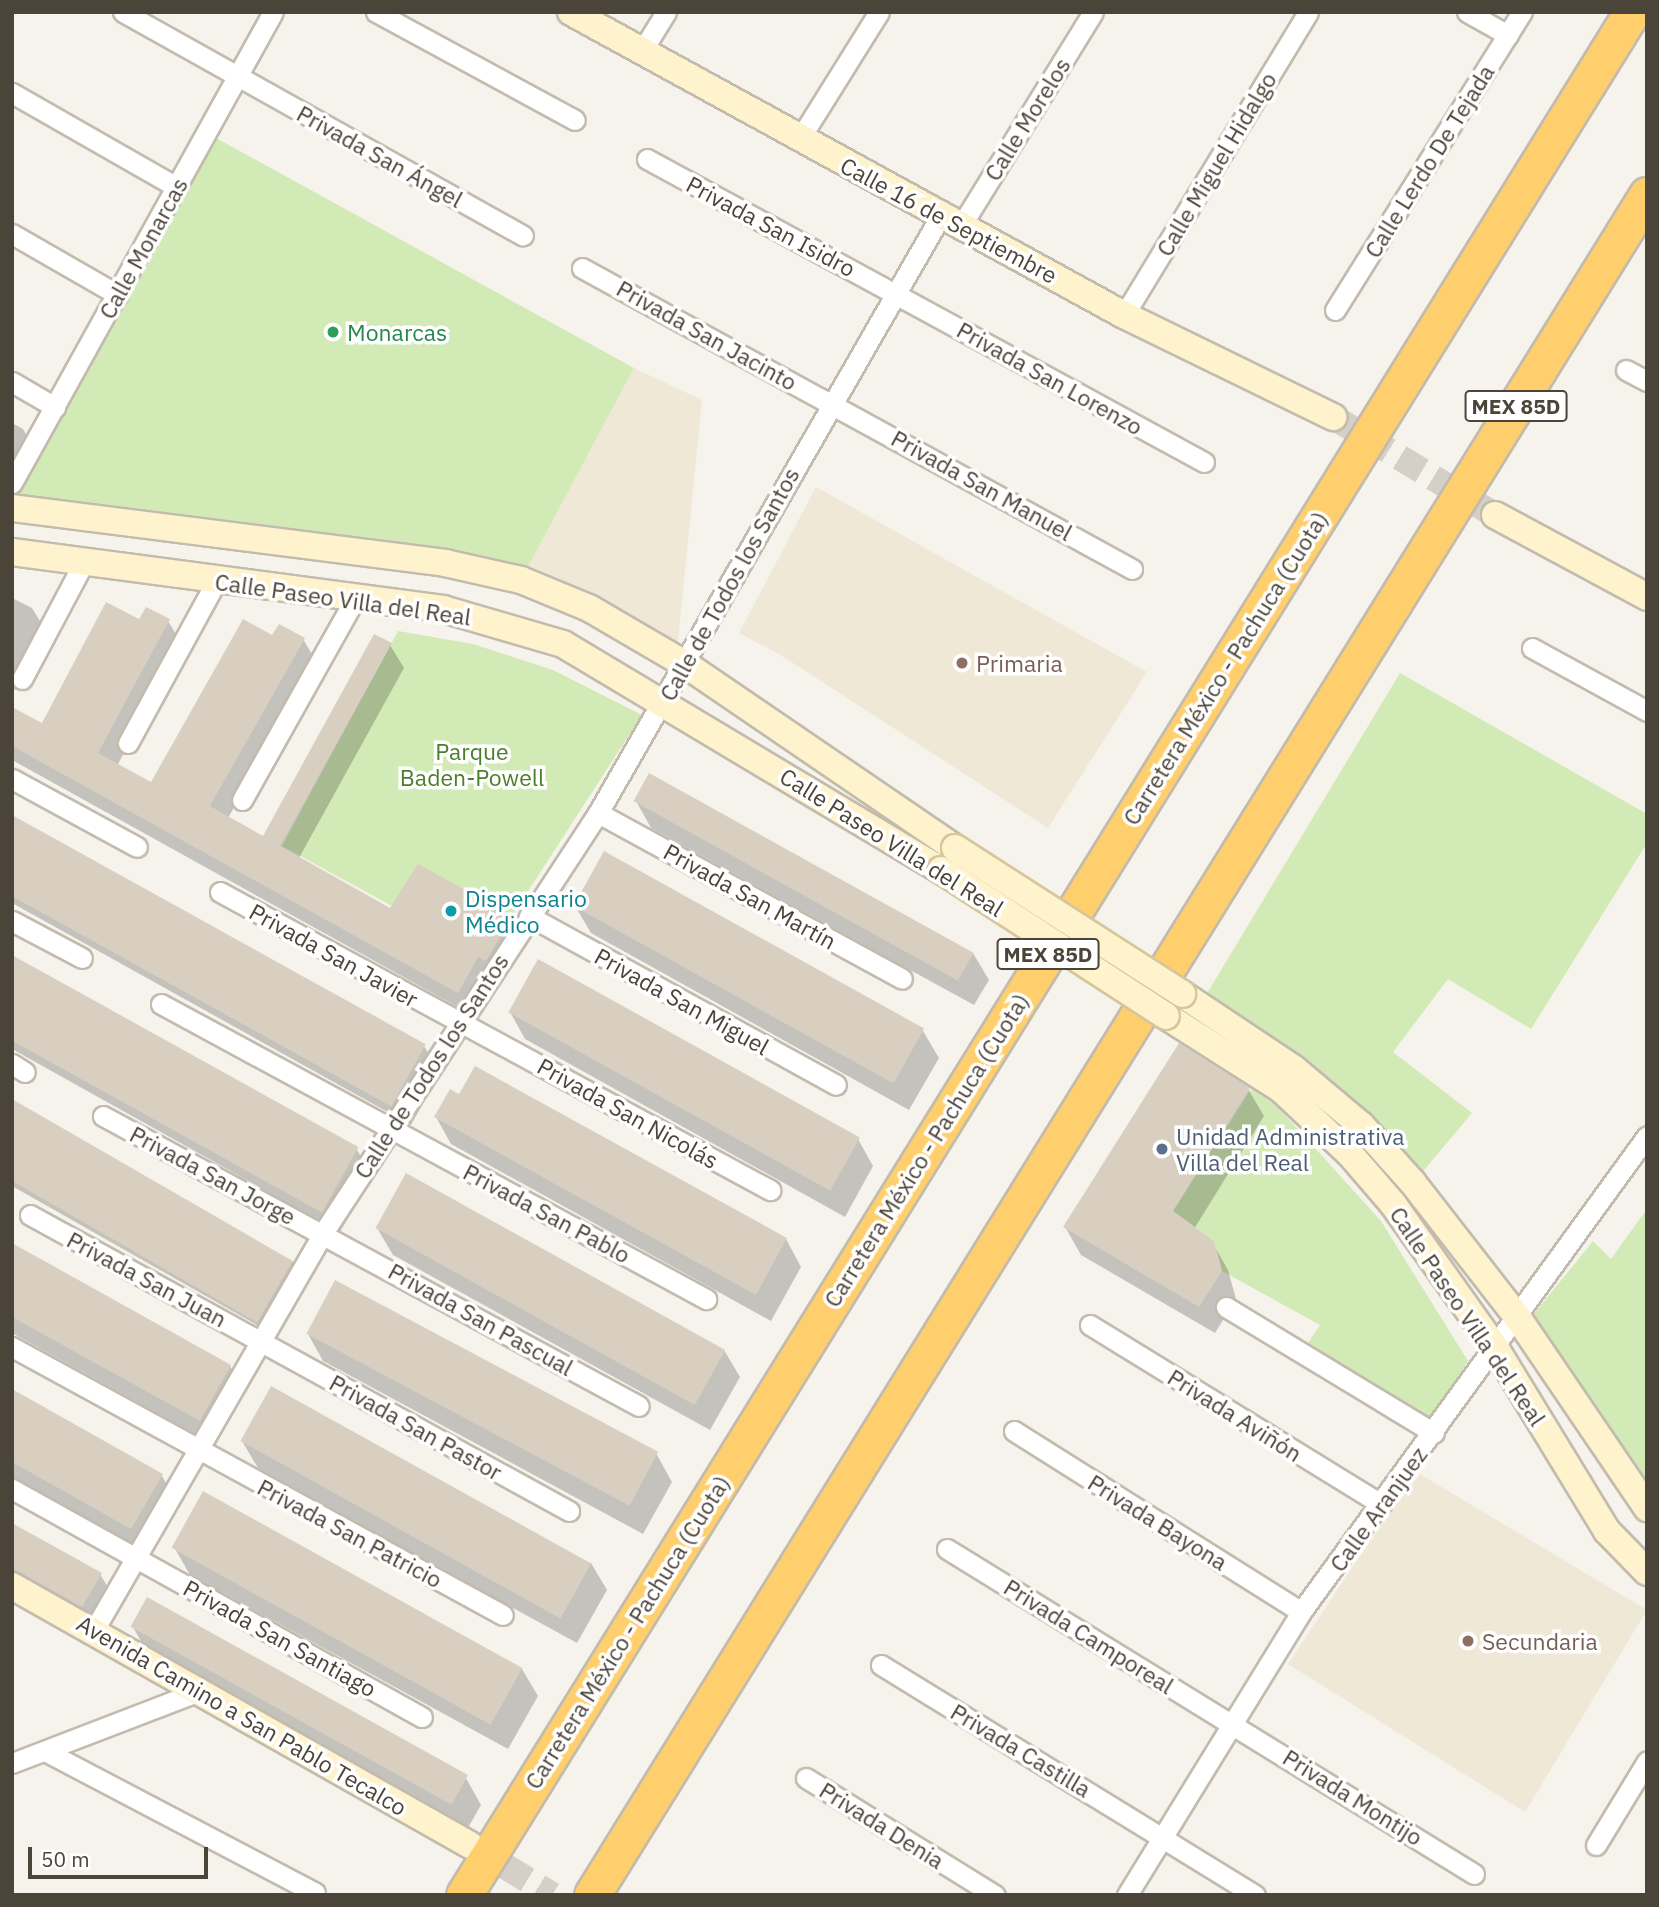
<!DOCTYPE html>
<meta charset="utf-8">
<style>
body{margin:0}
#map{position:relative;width:1659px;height:1907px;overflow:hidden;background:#f6f3ec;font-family:"IBM Plex Sans",sans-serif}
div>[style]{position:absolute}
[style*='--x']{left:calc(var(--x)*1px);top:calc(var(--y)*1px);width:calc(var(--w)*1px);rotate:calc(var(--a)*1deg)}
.education>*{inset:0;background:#efe8d6}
.green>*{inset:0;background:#d2eab5}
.shadow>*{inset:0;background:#0003}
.building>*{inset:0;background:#d8cfc1;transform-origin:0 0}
.secondary-tunnel>*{height:26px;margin-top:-13px;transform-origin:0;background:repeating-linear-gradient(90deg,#d4d0c8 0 26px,transparent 0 39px)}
.roads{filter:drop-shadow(2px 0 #c2bbae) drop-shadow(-2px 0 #c2bbae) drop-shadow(0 2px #c2bbae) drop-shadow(0 -2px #c2bbae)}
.street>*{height:19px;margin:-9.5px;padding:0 9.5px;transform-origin:9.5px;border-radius:9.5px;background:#fff}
.secondary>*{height:26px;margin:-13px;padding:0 13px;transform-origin:13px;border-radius:13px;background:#fff3cd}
.highway>*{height:35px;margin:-17.5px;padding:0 17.5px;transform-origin:17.5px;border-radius:17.5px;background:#ffcf6e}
.bridges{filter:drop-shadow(2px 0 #d6c79b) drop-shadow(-2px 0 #d6c79b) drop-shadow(0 2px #d6c79b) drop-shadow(0 -2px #d6c79b)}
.secondary-bridge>*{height:26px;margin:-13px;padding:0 13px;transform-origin:13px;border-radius:13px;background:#fff3cd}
.dots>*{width:19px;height:19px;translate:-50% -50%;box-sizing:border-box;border:4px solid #fff;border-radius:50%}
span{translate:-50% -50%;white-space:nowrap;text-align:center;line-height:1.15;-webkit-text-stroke:7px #fff;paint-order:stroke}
.shield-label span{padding:2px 5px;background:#fff;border:2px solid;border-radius:5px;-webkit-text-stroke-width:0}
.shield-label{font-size:21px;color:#4b4439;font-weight:700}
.street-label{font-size:23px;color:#4b4439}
.leisure-label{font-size:23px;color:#27864d}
.left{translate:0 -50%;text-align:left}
.education-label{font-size:23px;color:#785e54}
.park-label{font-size:23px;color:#4a7f2a}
.culture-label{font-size:23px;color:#0d838f}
.service-label{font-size:23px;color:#4e5e75}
.frame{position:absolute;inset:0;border:14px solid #4b4439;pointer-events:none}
.scale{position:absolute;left:28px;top:1847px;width:180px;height:32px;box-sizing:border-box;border:4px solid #4b4439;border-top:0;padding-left:9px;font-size:21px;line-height:24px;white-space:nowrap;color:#4b4439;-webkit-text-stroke:5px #fff;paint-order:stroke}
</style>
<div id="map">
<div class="education">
<i style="clip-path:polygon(634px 368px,702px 400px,676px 661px,521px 580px)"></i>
<i style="clip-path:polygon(816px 487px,1147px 672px,1048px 828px,779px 654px,739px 633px)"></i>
<i style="clip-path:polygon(1420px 1474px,1647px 1610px,1525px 1812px,1288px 1664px,1390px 1511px)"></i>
</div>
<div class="green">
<i style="clip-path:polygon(207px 133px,634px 368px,521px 580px,12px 501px,12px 484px)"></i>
<i style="clip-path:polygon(398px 631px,473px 644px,553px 670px,642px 715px,512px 916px,392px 906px,282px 846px)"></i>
<i style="clip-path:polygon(1400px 673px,1647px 814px,1647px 843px,1531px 1029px,1448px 979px,1393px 1052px,1472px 1113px,1414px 1182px,1200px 1005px)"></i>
<i style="clip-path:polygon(1251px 1089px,1276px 1105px,1381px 1221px,1468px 1361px,1424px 1430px,1304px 1349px,1320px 1325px,1222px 1271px,1214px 1241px,1173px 1211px)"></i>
<i style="clip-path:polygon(1647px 1209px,1647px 1481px,1533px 1315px,1593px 1241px,1611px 1259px)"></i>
</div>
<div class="shadow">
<i style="clip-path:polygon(12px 423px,23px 429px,39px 457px,25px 480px,12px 472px)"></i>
<i style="clip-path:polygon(12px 598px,32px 608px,46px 631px,12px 694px)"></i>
<i style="clip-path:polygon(140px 621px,168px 621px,182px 644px,117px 766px,151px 784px,273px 638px,303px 639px,317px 663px,228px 818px,263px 838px,390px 645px,404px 668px,299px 858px,391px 911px,510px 917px,524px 941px,499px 984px,492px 979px,472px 1015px,12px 760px,12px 709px,43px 725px)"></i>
<i style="clip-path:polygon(636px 801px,973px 953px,989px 980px,974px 1005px,651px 828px)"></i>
<i style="clip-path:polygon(12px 817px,424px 1046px,440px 1073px,411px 1125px,12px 903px)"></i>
<i style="clip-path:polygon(605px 853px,923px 1031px,939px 1058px,909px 1110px,591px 933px,575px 906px)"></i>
<i style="clip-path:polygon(12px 958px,356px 1148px,372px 1176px,340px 1232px,12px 1049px)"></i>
<i style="clip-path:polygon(510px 1012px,858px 1139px,873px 1166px,845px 1217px,525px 1039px)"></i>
<i style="clip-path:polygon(1248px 1089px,1264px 1116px,1194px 1229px,1212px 1242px,1228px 1270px,1236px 1299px,1215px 1333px,1081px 1255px,1065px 1227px)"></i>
<i style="clip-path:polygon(12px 1106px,292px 1261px,307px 1286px,278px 1337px,12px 1186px)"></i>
<i style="clip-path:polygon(436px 1117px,786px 1239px,801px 1267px,771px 1321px,451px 1144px)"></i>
<i style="clip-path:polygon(377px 1228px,724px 1350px,740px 1377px,710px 1430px,393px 1255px)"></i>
<i style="clip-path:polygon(12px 1245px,230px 1366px,245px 1392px,215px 1445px,12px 1333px)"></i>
<i style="clip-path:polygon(308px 1334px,657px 1455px,672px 1482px,643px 1534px,323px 1361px)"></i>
<i style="clip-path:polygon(12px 1391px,162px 1476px,176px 1501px,146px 1554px,12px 1479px)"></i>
<i style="clip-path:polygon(242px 1441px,591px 1563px,607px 1590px,577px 1643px,258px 1468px)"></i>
<i style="clip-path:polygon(12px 1525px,100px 1574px,116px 1601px,98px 1633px,12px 1585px)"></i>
<i style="clip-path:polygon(174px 1547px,522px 1669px,538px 1696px,508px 1749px,190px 1575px)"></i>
<i style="clip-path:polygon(133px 1627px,466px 1778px,481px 1805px,465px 1833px,148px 1654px)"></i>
</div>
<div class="building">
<i style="clip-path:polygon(106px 602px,139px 619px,146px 607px,170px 619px,98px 753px,151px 782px,243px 619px,272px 635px,279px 624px,305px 638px,210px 806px,263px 836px,374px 634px,392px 643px,280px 846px,390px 908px,418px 864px,512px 916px,486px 961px,478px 957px,458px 993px,12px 746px,12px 707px,42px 723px)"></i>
<i style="left:649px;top:773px;width:371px;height:32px;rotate:29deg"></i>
<i style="left:12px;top:815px;width:473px;height:71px;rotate:29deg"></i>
<i style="left:604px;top:851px;width:366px;height:63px;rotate:29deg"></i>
<i style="left:12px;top:955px;width:396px;height:75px;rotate:29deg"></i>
<i style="left:538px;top:959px;width:368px;height:61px;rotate:29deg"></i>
<i style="clip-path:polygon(1179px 1043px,1250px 1088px,1173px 1211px,1214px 1241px,1222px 1271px,1199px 1307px,1063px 1227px)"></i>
<i style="clip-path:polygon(475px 1066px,787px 1238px,756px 1295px,434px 1117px,450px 1089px,459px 1094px)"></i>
<i style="left:12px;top:1099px;width:324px;height:71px;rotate:30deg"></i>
<i style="left:406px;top:1173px;width:365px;height:63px;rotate:29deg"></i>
<i style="clip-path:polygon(12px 1243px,231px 1365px,200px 1421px,12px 1317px)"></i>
<i style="left:335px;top:1280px;width:366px;height:61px;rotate:28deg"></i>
<i style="left:271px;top:1386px;width:366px;height:63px;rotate:29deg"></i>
<i style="clip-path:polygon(12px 1389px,163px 1474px,131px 1529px,12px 1462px)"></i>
<i style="left:203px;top:1491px;width:365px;height:65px;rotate:29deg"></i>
<i style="clip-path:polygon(12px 1523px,102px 1573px,82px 1607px,12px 1568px)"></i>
<i style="left:147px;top:1597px;width:367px;height:34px;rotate:29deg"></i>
</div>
<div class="secondary-tunnel">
<i style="--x:1333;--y:417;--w:189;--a:31.2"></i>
<i style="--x:472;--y:1846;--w:94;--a:31.5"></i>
</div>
<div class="roads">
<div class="street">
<i style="--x:123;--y:12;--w:458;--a:29.2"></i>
<i style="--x:376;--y:12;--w:226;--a:28.5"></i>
<i style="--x:1467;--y:12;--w:47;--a:29.3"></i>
<i style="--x:642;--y:51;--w:46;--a:-58.4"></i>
<i style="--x:12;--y:93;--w:190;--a:29.7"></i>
<i style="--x:799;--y:140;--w:151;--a:-58"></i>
<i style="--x:647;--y:159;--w:634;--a:28.55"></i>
<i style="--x:961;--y:226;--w:251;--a:-58.3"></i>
<i style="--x:12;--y:234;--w:122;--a:29.9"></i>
<i style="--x:582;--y:268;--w:627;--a:28.69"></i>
<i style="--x:1335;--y:310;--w:352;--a:-57.9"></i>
<i style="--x:1124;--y:315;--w:354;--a:-58.7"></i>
<i style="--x:1626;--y:370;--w:24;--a:28"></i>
<i style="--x:12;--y:382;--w:50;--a:30.2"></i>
<i style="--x:12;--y:483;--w:538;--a:-61.01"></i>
<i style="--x:1532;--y:648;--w:131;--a:28.7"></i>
<i style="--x:22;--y:679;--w:132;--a:-62.1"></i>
<i style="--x:128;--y:743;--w:186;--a:-61.4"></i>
<i style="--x:12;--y:779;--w:142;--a:28.5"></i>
<i style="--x:242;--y:800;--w:231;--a:-60.7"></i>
<i style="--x:598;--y:813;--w:346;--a:28.6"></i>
<i style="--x:220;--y:892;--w:626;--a:28.45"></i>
<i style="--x:529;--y:916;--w:350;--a:28.8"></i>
<i style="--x:12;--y:921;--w:79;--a:27.9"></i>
<i style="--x:161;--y:1004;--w:620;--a:28.43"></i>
<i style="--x:12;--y:1064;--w:15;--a:32"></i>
<i style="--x:103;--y:1116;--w:609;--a:28.42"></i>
<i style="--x:30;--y:1215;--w:615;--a:28.77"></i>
<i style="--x:1226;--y:1307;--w:243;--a:31.2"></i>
<i style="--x:1090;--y:1325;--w:342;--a:31.6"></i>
<i style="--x:12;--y:1347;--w:559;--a:28.63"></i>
<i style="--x:1014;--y:1431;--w:339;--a:32.2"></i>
<i style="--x:12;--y:1489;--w:469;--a:29.1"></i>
<i style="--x:947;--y:1549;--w:619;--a:31.66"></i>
<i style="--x:94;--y:1630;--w:458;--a:-60"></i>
<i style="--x:323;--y:1233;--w:502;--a:-56.78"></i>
<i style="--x:598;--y:813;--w:689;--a:-60.16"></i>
<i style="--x:881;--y:1665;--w:439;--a:31.6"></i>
<i style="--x:45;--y:1751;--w:305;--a:27.7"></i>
<i style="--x:12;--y:1763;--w:204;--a:-21"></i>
<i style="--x:806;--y:1778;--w:222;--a:31.8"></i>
<i style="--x:1596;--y:1845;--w:98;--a:-58.7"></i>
<i style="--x:1127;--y:1895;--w:332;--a:-58.4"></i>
<i style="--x:1301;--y:1612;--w:588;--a:-53.99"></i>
</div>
<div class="secondary">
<i style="--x:571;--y:12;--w:631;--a:28.72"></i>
<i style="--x:1124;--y:315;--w:233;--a:26"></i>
<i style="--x:12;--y:508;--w:436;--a:7.2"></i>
<i style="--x:445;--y:563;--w:78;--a:12.6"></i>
<i style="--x:521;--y:580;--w:74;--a:22.4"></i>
<i style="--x:589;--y:608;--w:111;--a:30.3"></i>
<i style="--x:685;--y:664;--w:327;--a:34.3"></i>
<i style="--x:1495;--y:515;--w:173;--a:28.3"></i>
<i style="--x:12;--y:552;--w:435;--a:7.5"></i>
<i style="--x:443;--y:609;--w:125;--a:16.3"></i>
<i style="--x:563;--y:644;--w:440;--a:30.9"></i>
<i style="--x:1182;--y:994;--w:133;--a:33.7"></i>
<i style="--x:1293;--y:1068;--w:89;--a:40"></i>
<i style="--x:1361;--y:1125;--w:78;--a:48.1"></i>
<i style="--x:1413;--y:1183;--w:171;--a:52.1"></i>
<i style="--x:1518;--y:1318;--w:230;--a:55.8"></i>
<i style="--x:1166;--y:1016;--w:138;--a:32.5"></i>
<i style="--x:1282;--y:1090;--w:93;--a:43.3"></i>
<i style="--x:1350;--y:1154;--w:66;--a:49.3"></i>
<i style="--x:1393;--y:1204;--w:178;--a:54.6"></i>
<i style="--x:1496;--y:1349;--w:213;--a:58.6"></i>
<i style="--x:1607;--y:1531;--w:57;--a:45.7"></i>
<i style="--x:12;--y:1586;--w:526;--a:29.49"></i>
</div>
<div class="highway">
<i style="--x:464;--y:1895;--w:2216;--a:-58.19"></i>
<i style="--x:592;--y:1895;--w:2001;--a:-58.18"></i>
</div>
</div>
<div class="bridges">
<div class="secondary-bridge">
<i style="--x:955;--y:848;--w:270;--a:32.7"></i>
<i style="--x:941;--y:870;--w:268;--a:33"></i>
</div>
</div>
<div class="dots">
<i style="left:333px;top:332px;background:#2e9e5b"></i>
<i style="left:962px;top:663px;background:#8d6e63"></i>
<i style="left:451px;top:911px;background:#0f9aa8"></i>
<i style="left:1162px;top:1149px;background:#5c6f8a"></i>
<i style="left:1468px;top:1641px;background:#8d6e63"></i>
</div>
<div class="shield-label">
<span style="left:1516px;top:406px">MEX 85D</span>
<span style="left:1048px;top:954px">MEX 85D</span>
</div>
<div class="street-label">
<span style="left:1027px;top:119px;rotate:-58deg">Calle Morelos</span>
<span style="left:380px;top:156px;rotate:29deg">Privada San Ángel</span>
<span style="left:1429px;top:161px;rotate:-58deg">Calle Lerdo De Tejada</span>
<span style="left:1216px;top:164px;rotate:-59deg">Calle Miguel Hidalgo</span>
<span style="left:949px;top:220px;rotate:28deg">Calle 16 de Septiembre</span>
<span style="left:771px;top:226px;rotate:28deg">Privada San Isidro</span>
<span style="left:143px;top:248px;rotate:-61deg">Calle Monarcas</span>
<span style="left:707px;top:335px;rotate:29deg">Privada San Jacinto</span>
<span style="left:1050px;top:378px;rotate:29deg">Privada San Lorenzo</span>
<span style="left:982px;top:485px;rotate:29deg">Privada San Manuel</span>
<span style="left:729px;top:584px;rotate:-61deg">Calle de Todos los Santos</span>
<span style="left:343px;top:599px;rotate:8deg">Calle Paseo Villa del Real</span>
<span style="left:1225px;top:668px;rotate:-58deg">Carretera México - Pachuca (Cuota)</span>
<span style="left:892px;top:842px;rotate:32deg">Calle Paseo Villa del Real</span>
<span style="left:750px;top:896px;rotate:29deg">Privada San Martín</span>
<span style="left:334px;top:955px;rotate:29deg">Privada San Javier</span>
<span style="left:682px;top:1001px;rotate:29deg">Privada San Miguel</span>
<span style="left:431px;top:1066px;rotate:-57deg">Calle de Todos los Santos</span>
<span style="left:628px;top:1113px;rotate:29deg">Privada San Nicolás</span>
<span style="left:926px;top:1150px;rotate:-58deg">Carretera México - Pachuca (Cuota)</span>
<span style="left:213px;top:1175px;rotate:28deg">Privada San Jorge</span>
<span style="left:547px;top:1213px;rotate:28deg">Privada San Pablo</span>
<span style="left:147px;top:1279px;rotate:28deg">Privada San Juan</span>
<span style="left:1468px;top:1316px;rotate:56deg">Calle Paseo Villa del Real</span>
<span style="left:481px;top:1319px;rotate:29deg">Privada San Pascual</span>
<span style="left:1235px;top:1415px;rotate:32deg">Privada Aviñón</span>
<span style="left:416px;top:1427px;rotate:29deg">Privada San Pastor</span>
<span style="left:1378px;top:1509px;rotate:-54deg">Calle Aranjuez</span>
<span style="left:1158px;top:1522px;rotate:32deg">Privada Bayona</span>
<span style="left:350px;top:1533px;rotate:28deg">Privada San Patricio</span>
<span style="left:627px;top:1632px;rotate:-58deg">Carretera México - Pachuca (Cuota)</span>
<span style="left:1089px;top:1636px;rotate:32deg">Privada Camporeal</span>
<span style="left:280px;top:1638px;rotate:29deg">Privada San Santiago</span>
<span style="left:242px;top:1715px;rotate:30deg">Avenida Camino a San Pablo Tecalco</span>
<span style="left:1021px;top:1750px;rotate:31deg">Privada Castilla</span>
<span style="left:1353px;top:1797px;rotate:32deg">Privada Montijo</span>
<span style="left:882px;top:1825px;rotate:32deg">Privada Denia</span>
</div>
<div class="leisure-label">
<span class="left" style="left:347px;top:332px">Monarcas</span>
</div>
<div class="education-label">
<span class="left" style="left:976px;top:663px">Primaria</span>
<span class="left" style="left:1482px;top:1641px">Secundaria</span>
</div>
<div class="park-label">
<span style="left:472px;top:764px">Parque<br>Baden-Powell</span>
</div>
<div class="culture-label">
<span class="left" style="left:465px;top:911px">Dispensario<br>Médico</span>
</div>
<div class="service-label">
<span class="left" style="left:1176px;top:1149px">Unidad Administrativa<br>Villa del Real</span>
</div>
<div class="frame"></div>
<div class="scale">50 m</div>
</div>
